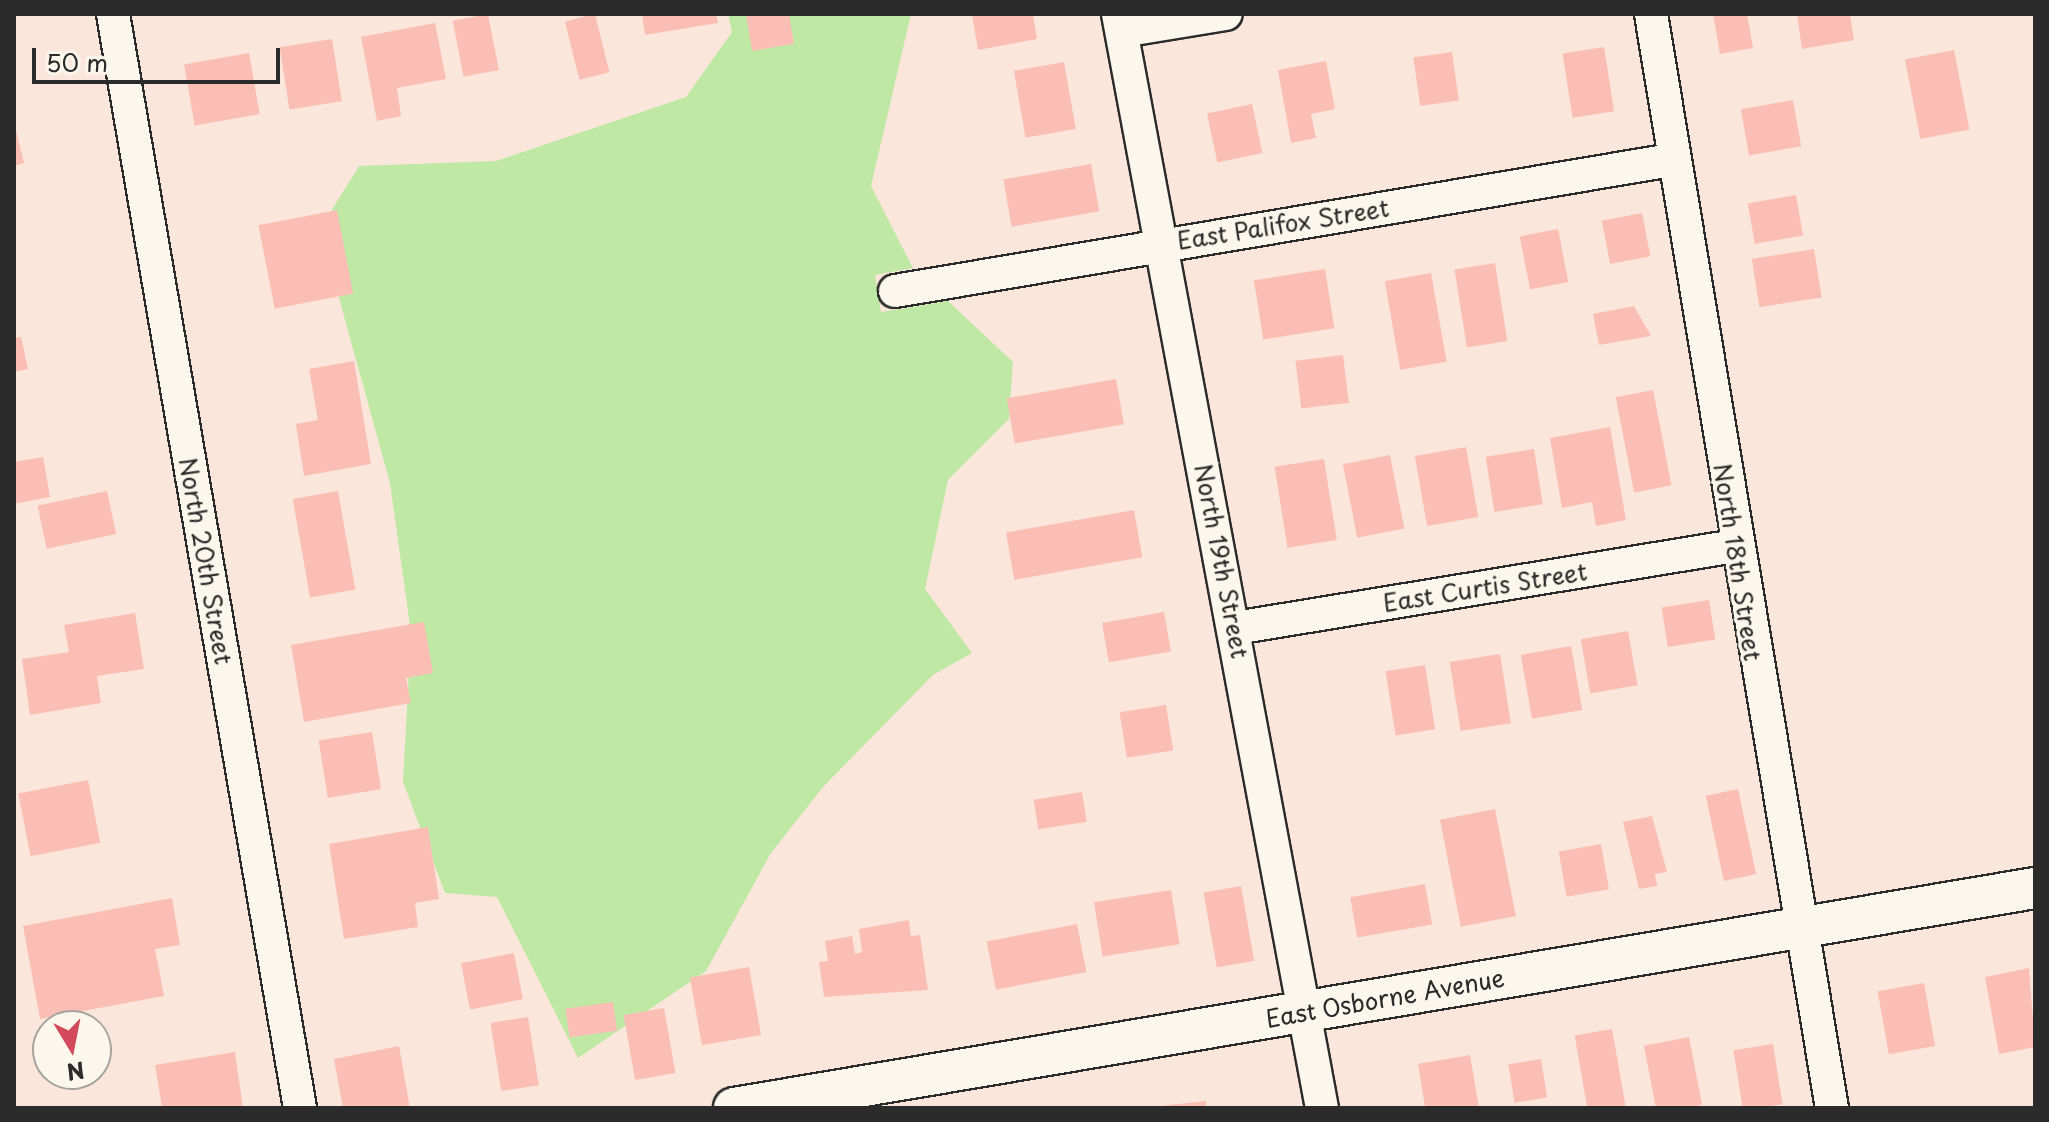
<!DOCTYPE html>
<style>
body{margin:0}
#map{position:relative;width:2049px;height:1122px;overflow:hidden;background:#fbe6dc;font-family:"Playpen Sans",sans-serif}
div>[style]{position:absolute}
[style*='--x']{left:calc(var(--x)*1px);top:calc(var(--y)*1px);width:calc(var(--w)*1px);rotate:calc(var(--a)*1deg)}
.green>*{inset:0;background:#bfe8a4}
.building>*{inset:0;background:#fabeb5;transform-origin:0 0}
.roads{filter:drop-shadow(2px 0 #2b2b2b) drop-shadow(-2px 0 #2b2b2b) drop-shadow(0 2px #2b2b2b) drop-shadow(0 -2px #2b2b2b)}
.minor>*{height:32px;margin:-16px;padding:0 16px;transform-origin:16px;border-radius:16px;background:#fbf7ec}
.tertiary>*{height:40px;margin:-20px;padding:0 20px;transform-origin:20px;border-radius:20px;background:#fbf7ec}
span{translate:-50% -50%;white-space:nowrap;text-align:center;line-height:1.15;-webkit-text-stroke:7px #fbf7ec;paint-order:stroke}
.street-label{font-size:24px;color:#2b2b2b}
.frame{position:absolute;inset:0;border:16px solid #2b2b2b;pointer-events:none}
.north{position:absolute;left:32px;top:1010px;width:80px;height:80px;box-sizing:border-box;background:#fbf7ec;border:2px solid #a8a59f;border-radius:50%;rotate:170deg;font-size:22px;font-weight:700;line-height:32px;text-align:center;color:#2b2b2b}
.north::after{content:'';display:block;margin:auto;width:28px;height:36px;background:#d1495b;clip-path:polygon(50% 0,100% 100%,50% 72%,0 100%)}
.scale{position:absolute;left:32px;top:48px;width:248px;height:36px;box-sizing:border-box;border:4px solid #2b2b2b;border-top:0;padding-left:10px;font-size:24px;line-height:28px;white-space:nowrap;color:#2b2b2b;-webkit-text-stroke:6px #fbf7ec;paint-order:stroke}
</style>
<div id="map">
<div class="green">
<i style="clip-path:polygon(728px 14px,911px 14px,871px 186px,913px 268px,875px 275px,881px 312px,948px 301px,1013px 362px,1009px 419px,948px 480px,925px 589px,972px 653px,933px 675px,823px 787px,771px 853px,706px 971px,578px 1058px,497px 897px,445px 893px,403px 782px,411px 633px,390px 483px,320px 229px,359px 166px,496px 161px,686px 97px,732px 32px)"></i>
</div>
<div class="building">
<i style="left:488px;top:14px;width:57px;height:36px;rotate:79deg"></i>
<i style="left:595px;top:14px;width:60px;height:31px;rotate:76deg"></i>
<i style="clip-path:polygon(642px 14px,716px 14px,718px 23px,645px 35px)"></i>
<i style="clip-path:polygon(746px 14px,789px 14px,794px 44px,752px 51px)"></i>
<i style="clip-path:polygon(972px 14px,1033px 14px,1037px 39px,978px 50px)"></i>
<i style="clip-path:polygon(1713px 14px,1747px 14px,1753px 48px,1720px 54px)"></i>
<i style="clip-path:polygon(1797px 14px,1850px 14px,1854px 40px,1802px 49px)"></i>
<i style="clip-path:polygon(435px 23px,446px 79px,397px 88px,401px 116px,377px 121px,361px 37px)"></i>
<i style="left:332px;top:39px;width:63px;height:53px;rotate:81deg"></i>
<i style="left:1604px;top:47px;width:65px;height:42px;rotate:81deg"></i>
<i style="left:1954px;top:50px;width:81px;height:50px;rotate:79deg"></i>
<i style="left:1452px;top:52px;width:49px;height:39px;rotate:82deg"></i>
<i style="left:249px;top:53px;width:62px;height:66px;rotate:80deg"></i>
<i style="clip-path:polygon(1326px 61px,1335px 109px,1311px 114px,1316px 138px,1291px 143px,1278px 70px)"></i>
<i style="left:1064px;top:62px;width:68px;height:51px;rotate:80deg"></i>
<i style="left:1793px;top:100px;width:47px;height:53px;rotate:80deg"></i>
<i style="left:1252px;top:104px;width:50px;height:46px;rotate:78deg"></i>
<i style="clip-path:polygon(14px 122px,24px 163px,14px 166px)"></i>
<i style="left:1091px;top:164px;width:48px;height:89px;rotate:80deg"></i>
<i style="left:1796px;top:195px;width:41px;height:49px;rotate:80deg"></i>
<i style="left:337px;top:210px;width:85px;height:80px;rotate:79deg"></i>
<i style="left:1642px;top:213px;width:44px;height:41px;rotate:79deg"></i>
<i style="left:1558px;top:229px;width:54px;height:39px;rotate:79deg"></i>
<i style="left:1814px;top:249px;width:49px;height:63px;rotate:81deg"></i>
<i style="left:1495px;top:263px;width:79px;height:41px;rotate:81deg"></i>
<i style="left:1325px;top:269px;width:60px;height:72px;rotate:81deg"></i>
<i style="left:1431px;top:273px;width:90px;height:47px;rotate:80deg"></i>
<i style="clip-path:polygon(1634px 306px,1651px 336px,1599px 345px,1593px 314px)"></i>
<i style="clip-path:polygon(21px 337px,28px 369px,14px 372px,14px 338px)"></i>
<i style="left:1343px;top:355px;width:48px;height:48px;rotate:83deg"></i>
<i style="clip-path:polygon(354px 361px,371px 464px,304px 476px,296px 424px,318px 420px,309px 369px)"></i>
<i style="left:1116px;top:379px;width:46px;height:111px;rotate:80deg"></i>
<i style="left:1653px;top:390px;width:97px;height:38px;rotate:79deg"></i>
<i style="clip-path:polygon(1610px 427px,1626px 520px,1596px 526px,1592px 502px,1562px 508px,1550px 438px)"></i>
<i style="left:1466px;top:447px;width:71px;height:52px;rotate:80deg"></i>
<i style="left:1534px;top:449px;width:56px;height:49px;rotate:81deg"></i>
<i style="left:1390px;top:455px;width:75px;height:48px;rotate:79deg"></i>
<i style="clip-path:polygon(43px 457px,50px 497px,14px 504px,14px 462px)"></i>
<i style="left:1324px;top:459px;width:82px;height:50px;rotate:81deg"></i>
<i style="left:107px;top:491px;width:44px;height:71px;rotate:78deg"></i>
<i style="left:338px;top:491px;width:100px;height:46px;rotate:80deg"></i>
<i style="left:1134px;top:510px;width:48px;height:130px;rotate:80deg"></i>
<i style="left:1709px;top:600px;width:40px;height:48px;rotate:81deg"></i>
<i style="left:1164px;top:612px;width:40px;height:63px;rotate:80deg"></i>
<i style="clip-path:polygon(135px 613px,144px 669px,97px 676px,101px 703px,30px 715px,22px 659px,69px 652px,64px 625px)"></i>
<i style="clip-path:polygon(424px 622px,433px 673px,406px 678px,411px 703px,304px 722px,291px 645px)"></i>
<i style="left:1628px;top:631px;width:55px;height:48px;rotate:80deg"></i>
<i style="left:1571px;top:646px;width:65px;height:51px;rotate:80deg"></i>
<i style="left:1500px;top:654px;width:70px;height:51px;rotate:81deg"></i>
<i style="left:1425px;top:665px;width:65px;height:40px;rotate:81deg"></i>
<i style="left:1166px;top:705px;width:46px;height:47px;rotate:81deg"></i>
<i style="left:372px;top:732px;width:58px;height:54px;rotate:81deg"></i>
<i style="left:88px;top:780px;width:64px;height:71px;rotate:79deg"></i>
<i style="left:1738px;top:789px;width:87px;height:33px;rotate:78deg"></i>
<i style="left:1082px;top:792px;width:30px;height:49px;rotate:81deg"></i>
<i style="left:1495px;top:809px;width:109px;height:56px;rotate:79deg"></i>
<i style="clip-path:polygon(1652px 816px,1667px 872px,1655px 874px,1657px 886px,1639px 889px,1623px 822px)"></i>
<i style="clip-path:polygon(428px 827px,439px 899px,415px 903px,418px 927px,344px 939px,329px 844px)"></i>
<i style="left:1601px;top:844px;width:46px;height:43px;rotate:80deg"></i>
<i style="left:1425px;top:884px;width:41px;height:76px;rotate:80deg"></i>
<i style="left:1241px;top:886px;width:76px;height:38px;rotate:80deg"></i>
<i style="left:1171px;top:890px;width:55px;height:78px;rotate:81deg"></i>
<i style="clip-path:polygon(172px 898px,180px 945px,155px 949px,164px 996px,40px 1019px,23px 926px)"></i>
<i style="clip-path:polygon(909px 920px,911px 936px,920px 935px,928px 990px,824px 997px,819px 962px,828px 961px,825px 941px,852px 936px,855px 954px,862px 952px,859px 929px)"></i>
<i style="left:1077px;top:924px;width:49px;height:92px;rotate:79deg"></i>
<i style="left:514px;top:953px;width:47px;height:54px;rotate:79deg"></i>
<i style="left:749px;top:967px;width:69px;height:60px;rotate:80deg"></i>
<i style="clip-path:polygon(2029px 968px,2035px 1047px,1999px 1054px,1985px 977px)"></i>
<i style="left:1924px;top:983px;width:64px;height:47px;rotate:80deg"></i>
<i style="left:613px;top:1002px;width:29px;height:48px;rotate:82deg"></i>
<i style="left:664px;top:1008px;width:66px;height:41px;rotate:80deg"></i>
<i style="left:528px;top:1017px;width:69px;height:38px;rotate:81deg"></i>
<i style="left:1612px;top:1029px;width:79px;height:38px;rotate:80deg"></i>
<i style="left:1689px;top:1037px;width:69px;height:46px;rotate:79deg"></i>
<i style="left:1773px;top:1044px;width:61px;height:40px;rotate:81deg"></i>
<i style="clip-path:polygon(399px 1046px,410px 1108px,343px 1108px,334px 1059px)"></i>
<i style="clip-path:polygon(235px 1052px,243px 1108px,162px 1108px,155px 1065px)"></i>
<i style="clip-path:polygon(1470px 1055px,1479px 1108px,1425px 1107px,1418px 1064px)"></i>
<i style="left:1541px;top:1059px;width:39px;height:33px;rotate:81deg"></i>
<i style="clip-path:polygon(1206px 1101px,1206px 1108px,1160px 1108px,1160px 1106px)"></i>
</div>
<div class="roads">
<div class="minor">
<i style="--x:113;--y:14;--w:1110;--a:80.3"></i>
<i style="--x:1118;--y:14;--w:1113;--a:79.44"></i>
<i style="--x:1651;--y:14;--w:1109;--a:80.61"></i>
<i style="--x:1122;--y:31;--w:105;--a:-9.3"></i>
<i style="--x:895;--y:291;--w:787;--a:-9.58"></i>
<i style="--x:1235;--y:628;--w:507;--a:-9.31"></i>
</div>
<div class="tertiary">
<i style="--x:734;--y:1108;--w:1319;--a:-9.6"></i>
</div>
</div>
<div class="street-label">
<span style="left:1283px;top:224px;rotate:-9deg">East Palifox Street</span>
<span style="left:206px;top:561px;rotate:80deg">North 20th Street</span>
<span style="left:1222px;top:561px;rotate:79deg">North 19th Street</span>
<span style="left:1738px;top:562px;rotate:81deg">North 18th Street</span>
<span style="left:1485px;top:587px;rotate:-9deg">East Curtis Street</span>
<span style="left:1385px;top:998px;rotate:-10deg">East Osborne Avenue</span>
</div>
<div class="frame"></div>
<div class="north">N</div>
<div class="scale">50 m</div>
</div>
